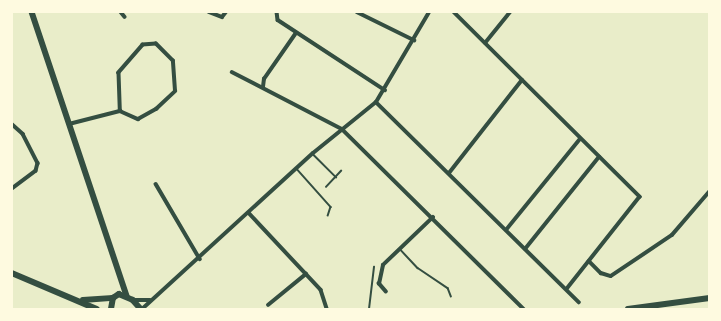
<!DOCTYPE html>
<style>
body{margin:0}
#map{position:relative;width:721px;height:321px;overflow:hidden;background:#e9edc9;font-family:Roboto,sans-serif}
div>[style]{position:absolute}
[style*='--x']{left:calc(var(--x)*1px);top:calc(var(--y)*1px);width:calc(var(--w)*1px);rotate:calc(var(--a)*1deg)}
.service>*{height:1.5px;margin:-0.75px;padding:0 0.75px;transform-origin:0.75px;border-radius:0.75px;background:#344e41}
.minor>*{height:3.5px;margin:-1.75px;padding:0 1.75px;transform-origin:1.75px;border-radius:1.75px;background:#344e41}
.tertiary>*{height:4px;margin:-2px;padding:0 2px;transform-origin:2px;border-radius:2px;background:#344e41}
.primary>*{height:5.5px;margin:-2.75px;padding:0 2.75px;transform-origin:2.75px;border-radius:2.75px;background:#344e41}
.trunk>*{height:5.5px;margin:-2.75px;padding:0 2.75px;transform-origin:2.75px;border-radius:2.75px;background:#344e41}
span{translate:-50% -50%;white-space:nowrap;text-align:center;line-height:1.15;-webkit-text-stroke:3px #fefae0;paint-order:stroke}
.frame{position:absolute;inset:0;border:13px solid #fefae0;pointer-events:none}
</style>
<div id="map">
<div class="service">
<i style="--x:313;--y:154;--w:33;--a:45"></i>
<i style="--x:297;--y:169;--w:51;--a:48.2"></i>
<i style="--x:331;--y:207;--w:9;--a:108"></i>
<i style="--x:326;--y:187;--w:22;--a:-47"></i>
<i style="--x:400;--y:249;--w:26;--a:47"></i>
<i style="--x:418;--y:268;--w:36;--a:34"></i>
<i style="--x:448;--y:288;--w:9;--a:69"></i>
<i style="--x:369;--y:309;--w:42;--a:-83.2"></i>
</div>
<div class="minor">
<i style="--x:121;--y:12;--w:6;--a:51"></i>
<i style="--x:209;--y:12;--w:14;--a:21"></i>
<i style="--x:222;--y:17;--w:6;--a:-51"></i>
<i style="--x:277;--y:12;--w:8;--a:83"></i>
<i style="--x:278;--y:20;--w:128;--a:33.2"></i>
<i style="--x:357;--y:12;--w:64;--a:26.2"></i>
<i style="--x:454;--y:12;--w:262;--a:44.8"></i>
<i style="--x:640;--y:197;--w:117;--a:128.4"></i>
<i style="--x:485;--y:43;--w:40;--a:-51"></i>
<i style="--x:232;--y:72;--w:124;--a:27.4"></i>
<i style="--x:342;--y:129;--w:256;--a:44.7"></i>
<i style="--x:263;--y:87;--w:8;--a:-83"></i>
<i style="--x:264;--y:79;--w:56;--a:-55.2"></i>
<i style="--x:376;--y:102;--w:285;--a:44.6"></i>
<i style="--x:12;--y:124;--w:15;--a:42"></i>
<i style="--x:23;--y:134;--w:33;--a:63"></i>
<i style="--x:38;--y:163;--w:8;--a:104"></i>
<i style="--x:36;--y:171;--w:30;--a:143"></i>
<i style="--x:69;--y:124;--w:53;--a:-14.3"></i>
<i style="--x:120;--y:111;--w:20;--a:24"></i>
<i style="--x:138;--y:119;--w:21;--a:-29"></i>
<i style="--x:156;--y:109;--w:26;--a:-43"></i>
<i style="--x:175;--y:91;--w:30;--a:-94"></i>
<i style="--x:173;--y:61;--w:24;--a:-135"></i>
<i style="--x:156;--y:44;--w:13;--a:176"></i>
<i style="--x:143;--y:45;--w:37;--a:131"></i>
<i style="--x:119;--y:73;--w:38;--a:88"></i>
<i style="--x:449;--y:173;--w:118;--a:-51.9"></i>
<i style="--x:156;--y:184;--w:87;--a:59.6"></i>
<i style="--x:249;--y:213;--w:105;--a:46.9"></i>
<i style="--x:321;--y:290;--w:20;--a:72"></i>
<i style="--x:506;--y:230;--w:117;--a:-50.9"></i>
<i style="--x:525;--y:249;--w:118;--a:-51.2"></i>
<i style="--x:589;--y:261;--w:17;--a:45"></i>
<i style="--x:601;--y:273;--w:10;--a:17"></i>
<i style="--x:611;--y:276;--w:73;--a:-33.9"></i>
<i style="--x:672;--y:235;--w:57;--a:-49.3"></i>
<i style="--x:386;--y:292;--w:11;--a:-131"></i>
<i style="--x:379;--y:284;--w:19;--a:-78"></i>
<i style="--x:383;--y:265;--w:69;--a:-43.8"></i>
<i style="--x:268;--y:305;--w:49;--a:-39.2"></i>
</div>
<div class="tertiary">
<i style="--x:133;--y:300;--w:17;--a:0"></i>
<i style="--x:142;--y:309;--w:231;--a:-42.4"></i>
<i style="--x:313;--y:153;--w:81;--a:-39"></i>
<i style="--x:376;--y:102;--w:104;--a:-59.5"></i>
</div>
<div class="primary">
<i style="--x:32;--y:12;--w:299;--a:71.5"></i>
</div>
<div class="trunk">
<i style="--x:12;--y:273;--w:92;--a:23"></i>
<i style="--x:83;--y:300;--w:30;--a:-4"></i>
<i style="--x:111;--y:309;--w:11;--a:-80"></i>
<i style="--x:113;--y:298;--w:7;--a:-34"></i>
<i style="--x:119;--y:294;--w:15;--a:23"></i>
<i style="--x:133;--y:300;--w:12;--a:48"></i>
<i style="--x:628;--y:309;--w:82;--a:-7.7"></i>
</div>
<div class="frame"></div>
</div>
